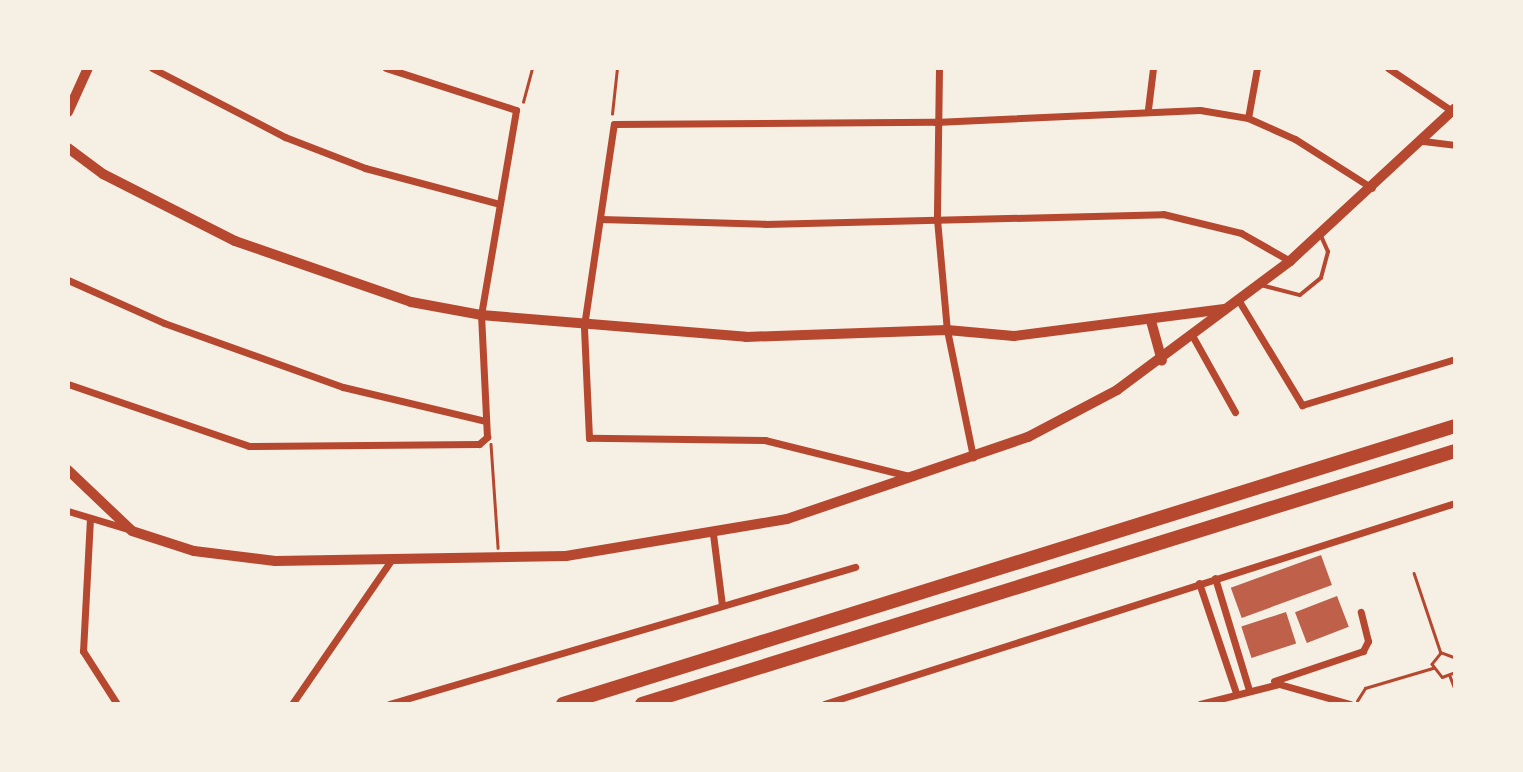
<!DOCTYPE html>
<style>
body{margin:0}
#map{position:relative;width:1523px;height:772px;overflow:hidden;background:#f6efe4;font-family:"Asap Condensed",sans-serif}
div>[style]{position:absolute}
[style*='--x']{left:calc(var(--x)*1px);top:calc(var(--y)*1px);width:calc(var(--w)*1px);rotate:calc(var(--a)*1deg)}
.building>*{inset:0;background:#bf614a;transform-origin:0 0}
.path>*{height:2.5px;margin:-1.25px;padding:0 1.25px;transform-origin:1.25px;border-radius:1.25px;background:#b5482f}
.service>*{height:3.5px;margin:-1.75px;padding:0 1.75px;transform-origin:1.75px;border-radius:1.75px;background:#b5482f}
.minor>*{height:7px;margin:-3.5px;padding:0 3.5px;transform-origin:3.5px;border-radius:3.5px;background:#b5482f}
.tertiary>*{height:10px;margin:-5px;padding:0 5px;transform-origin:5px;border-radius:5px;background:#b5482f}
.motorway>*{height:14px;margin:-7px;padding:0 7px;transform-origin:7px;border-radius:7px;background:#b5482f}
span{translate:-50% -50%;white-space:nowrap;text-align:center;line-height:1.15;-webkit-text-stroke:5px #f6efe4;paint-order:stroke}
.frame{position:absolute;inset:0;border:70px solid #f6efe4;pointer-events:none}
</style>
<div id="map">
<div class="building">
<i style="left:1321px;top:555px;width:32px;height:96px;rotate:70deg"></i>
<i style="left:1337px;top:596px;width:33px;height:45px;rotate:69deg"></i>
<i style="left:1286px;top:612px;width:33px;height:47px;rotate:72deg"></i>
</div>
<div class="path">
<i style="--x:523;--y:102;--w:35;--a:-75"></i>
<i style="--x:612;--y:114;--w:46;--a:-83.8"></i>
<i style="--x:491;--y:444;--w:104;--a:86.1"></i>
<i style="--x:1414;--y:573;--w:84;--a:71.4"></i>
<i style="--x:1455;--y:658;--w:15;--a:-160"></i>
<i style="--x:1441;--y:653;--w:14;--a:129"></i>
<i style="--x:1432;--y:664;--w:16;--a:52"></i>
<i style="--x:1442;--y:677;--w:14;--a:-21"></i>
<i style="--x:1450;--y:676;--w:14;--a:69"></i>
<i style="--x:1357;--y:701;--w:15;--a:-58"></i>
<i style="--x:1365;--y:688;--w:71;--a:-16.4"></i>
</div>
<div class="service">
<i style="--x:1261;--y:285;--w:40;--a:14.4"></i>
<i style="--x:1300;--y:295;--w:27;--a:-39"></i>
<i style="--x:1321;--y:278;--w:27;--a:-75"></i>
<i style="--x:1328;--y:252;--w:20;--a:-114"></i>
</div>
<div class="minor">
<i style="--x:152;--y:68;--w:150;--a:27.4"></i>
<i style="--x:285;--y:137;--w:86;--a:21.2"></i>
<i style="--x:365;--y:168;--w:139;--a:15"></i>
<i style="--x:939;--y:68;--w:151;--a:90.8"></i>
<i style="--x:937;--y:219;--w:111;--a:84.9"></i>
<i style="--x:947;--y:330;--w:130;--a:78.4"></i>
<i style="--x:1388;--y:68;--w:77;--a:33.9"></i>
<i style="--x:1148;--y:109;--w:41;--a:-83"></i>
<i style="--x:1248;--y:118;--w:51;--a:-79.8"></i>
<i style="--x:1423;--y:141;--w:32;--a:7"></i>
<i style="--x:601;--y:219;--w:164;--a:1.7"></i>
<i style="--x:765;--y:224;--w:398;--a:-1.4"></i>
<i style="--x:1163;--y:214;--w:80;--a:13.7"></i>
<i style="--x:1241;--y:233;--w:56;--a:29.7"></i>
<i style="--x:68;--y:280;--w:105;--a:24.1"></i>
<i style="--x:164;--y:323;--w:190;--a:19.7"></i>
<i style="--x:343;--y:387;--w:147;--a:13.4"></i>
<i style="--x:1239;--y:301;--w:122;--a:58.8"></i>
<i style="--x:1302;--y:405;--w:160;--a:-16.7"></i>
<i style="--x:1193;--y:337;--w:86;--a:60.8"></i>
<i style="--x:68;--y:384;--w:191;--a:18.9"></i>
<i style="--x:249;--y:446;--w:230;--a:-0.5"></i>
<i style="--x:479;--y:444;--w:11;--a:-41"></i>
<i style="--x:487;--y:437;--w:122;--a:-92.8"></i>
<i style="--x:481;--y:315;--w:208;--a:-80.3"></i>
<i style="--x:516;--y:110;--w:137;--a:-162.1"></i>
<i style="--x:913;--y:477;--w:153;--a:-166"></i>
<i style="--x:765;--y:440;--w:176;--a:-179.3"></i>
<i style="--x:589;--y:438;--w:112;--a:-92.6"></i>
<i style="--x:584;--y:326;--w:204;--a:-81.6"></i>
<i style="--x:614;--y:124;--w:321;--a:-0.4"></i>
<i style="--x:935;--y:122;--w:265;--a:-2.6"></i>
<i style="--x:1200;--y:110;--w:49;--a:9.5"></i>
<i style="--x:1248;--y:118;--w:51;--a:24.1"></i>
<i style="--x:1295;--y:139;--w:91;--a:32.5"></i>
<i style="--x:68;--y:511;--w:63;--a:16.7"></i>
<i style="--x:90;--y:518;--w:133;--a:93"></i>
<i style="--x:83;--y:651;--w:63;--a:57.3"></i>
<i style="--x:713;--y:534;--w:72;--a:82.8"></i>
<i style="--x:1215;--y:578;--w:117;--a:73.1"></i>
<i style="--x:1199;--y:583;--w:116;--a:71.4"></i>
<i style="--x:1274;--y:681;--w:94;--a:-18.6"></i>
<i style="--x:1363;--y:651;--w:11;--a:-63"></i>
<i style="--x:1368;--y:641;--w:30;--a:-104"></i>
<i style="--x:292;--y:704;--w:173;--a:-55.4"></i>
<i style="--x:389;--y:704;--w:486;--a:-16.4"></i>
<i style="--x:824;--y:704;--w:662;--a:-17.67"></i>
<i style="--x:1200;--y:704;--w:81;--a:-14.2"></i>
<i style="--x:1279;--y:684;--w:74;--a:15.7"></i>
</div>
<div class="tertiary">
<i style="--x:68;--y:112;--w:48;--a:-65.6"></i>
<i style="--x:68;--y:148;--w:44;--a:36.6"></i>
<i style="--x:103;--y:174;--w:148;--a:26.9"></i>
<i style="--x:235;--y:241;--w:186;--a:19.1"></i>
<i style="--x:411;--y:302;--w:71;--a:10.5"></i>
<i style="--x:481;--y:315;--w:266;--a:4.7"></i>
<i style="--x:746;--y:337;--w:201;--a:-2"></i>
<i style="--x:947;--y:330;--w:67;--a:5.1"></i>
<i style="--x:1014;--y:336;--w:212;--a:-7.3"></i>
<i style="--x:1151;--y:321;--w:41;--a:74.6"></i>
<i style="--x:68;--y:470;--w:88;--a:43.6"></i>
<i style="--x:132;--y:531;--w:65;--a:17.9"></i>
<i style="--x:194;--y:551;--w:82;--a:7"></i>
<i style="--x:275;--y:561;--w:291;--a:-1"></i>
<i style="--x:566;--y:556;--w:224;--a:-9.5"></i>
<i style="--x:787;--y:519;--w:255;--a:-18.8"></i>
<i style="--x:1028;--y:437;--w:101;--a:-27.8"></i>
<i style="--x:1117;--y:390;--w:216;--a:-36.7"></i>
<i style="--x:1290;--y:261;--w:225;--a:-42.8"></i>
</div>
<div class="motorway">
<i style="--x:563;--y:704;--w:934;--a:-17.31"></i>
<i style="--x:642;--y:704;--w:851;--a:-17.29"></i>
</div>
<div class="frame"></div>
</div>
